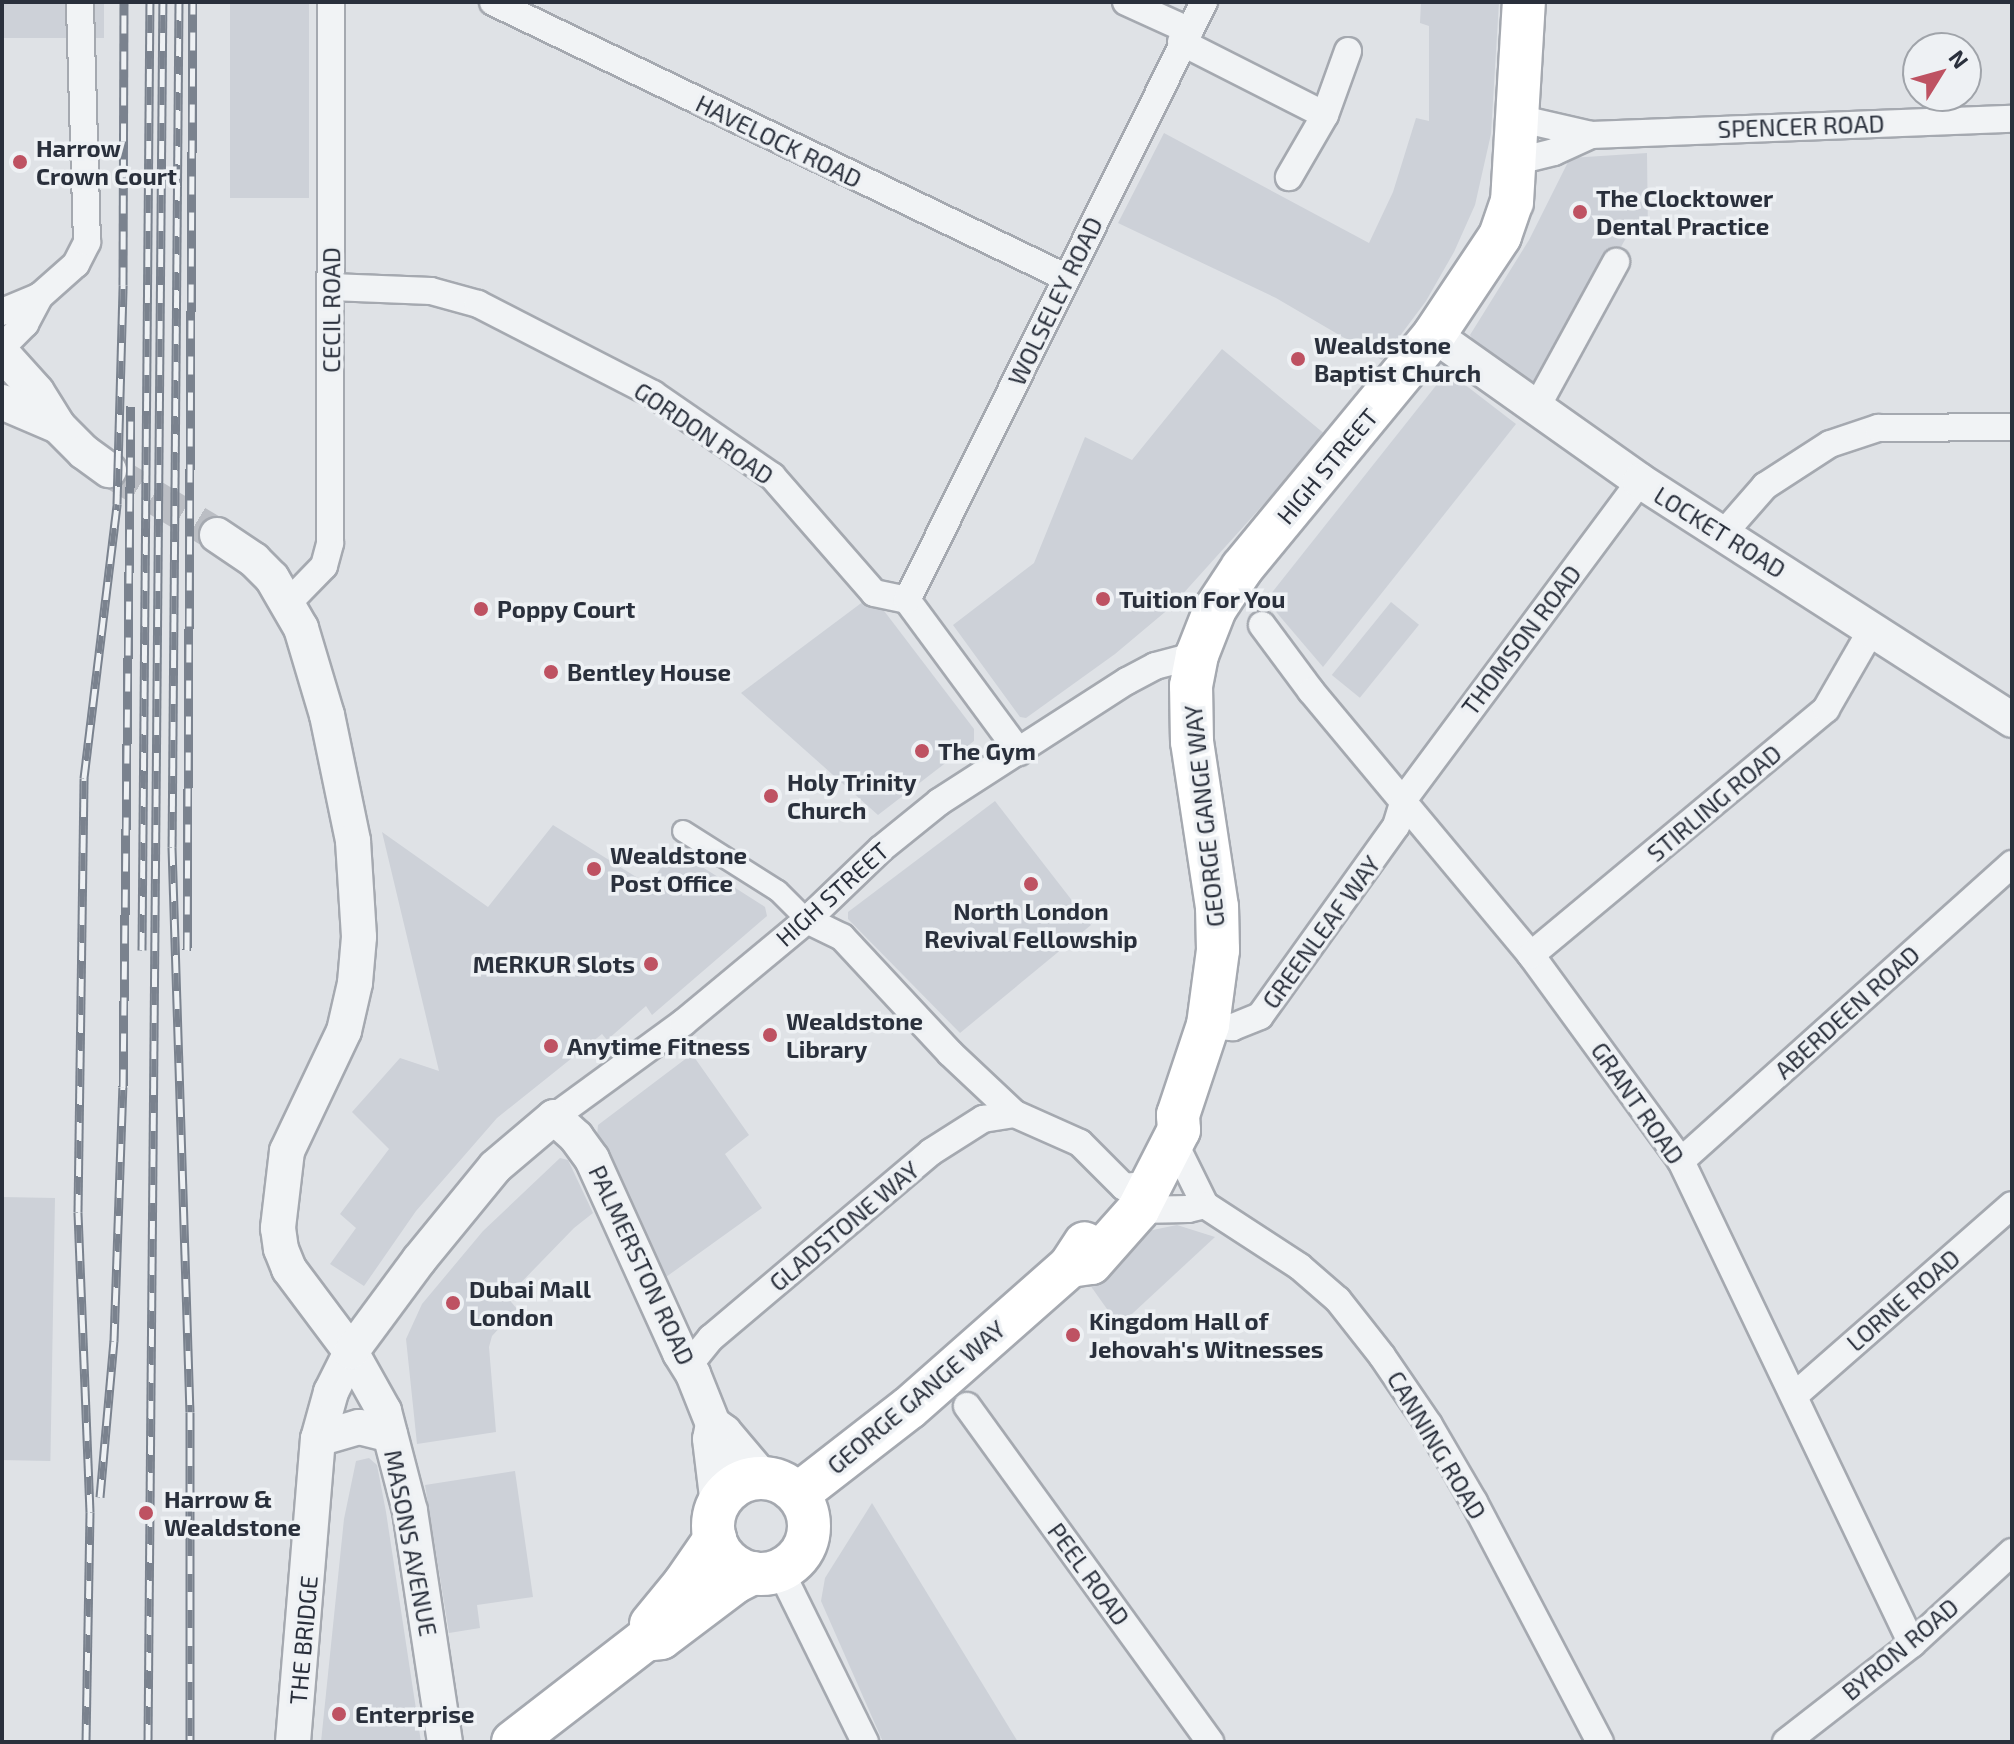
<!DOCTYPE html>
<style>
body{margin:0}
#map{position:relative;width:2014px;height:1744px;overflow:hidden;background:#dfe2e6;font-family:"Exo 2",sans-serif}
div>[style]{position:absolute}
[style*='--x']{left:calc(var(--x)*1px);top:calc(var(--y)*1px);width:calc(var(--w)*1px);rotate:calc(var(--a)*1deg)}
.built>*{inset:0;background:#cdd1d8;transform-origin:0 0}
.tertiary-tunnel>*{height:34px;margin-top:-17px;transform-origin:0;background:repeating-linear-gradient(90deg,#bbbec4 0 34px,transparent 0 51px)}
.roads{filter:drop-shadow(2px 0 #a5a9b0) drop-shadow(-2px 0 #a5a9b0) drop-shadow(0 2px #a5a9b0) drop-shadow(0 -2px #a5a9b0)}
.pedestrian>*{height:20px;margin:-10px;padding:0 10px;transform-origin:10px;border-radius:10px;background:#f1f3f5}
.minor>*{height:26px;margin:-13px;padding:0 13px;transform-origin:13px;border-radius:13px;background:#f1f3f5}
.tertiary>*{height:34px;margin:-17px;padding:0 17px;transform-origin:17px;border-radius:17px;background:#f1f3f5}
.primary>*{height:42px;margin:-21px;padding:0 21px;transform-origin:21px;border-radius:21px;background:#fff}
.primary>.ring{margin:-21px;padding:0;box-sizing:content-box;background:none;border:42px solid #fff;border-radius:50%}
.rail>*{height:9px;margin-top:-4.5px;transform-origin:0;background:repeating-linear-gradient(90deg,#eef1f4 0 18px,#7a828e 0 36px);box-sizing:border-box;border-block:2px solid #7a828e}
.dots>*{width:22px;height:22px;translate:-50% -50%;box-sizing:border-box;border:4px solid #eef1f4;border-radius:50%}
span{translate:-50% -50%;white-space:nowrap;text-align:center;line-height:1.15;-webkit-text-stroke:7px #eef1f4;paint-order:stroke}
.street-label{font-size:24px;color:#2a303c}
.poi-label{font-size:24px;color:#2a303c;font-weight:700}
.left{translate:0 -50%;text-align:left}
.right{translate:-100% -50%;text-align:right}
.frame{position:absolute;inset:0;border:4px solid #2a303c;pointer-events:none}
.north{position:absolute;left:1902px;top:32px;width:80px;height:80px;box-sizing:border-box;background:#eef1f4;border:2px solid #a0a4aa;border-radius:50%;rotate:53deg;font-size:22px;font-weight:700;line-height:32px;text-align:center;color:#2a303c}
.north::after{content:'';display:block;margin:auto;width:28px;height:36px;background:#be5262;clip-path:polygon(50% 0,100% 100%,50% 72%,0 100%)}
</style>
<div id="map">
<div class="built">
<i style="left:2px;top:2px;width:102px;height:36px"></i>
<i style="left:230px;top:2px;width:79px;height:196px"></i>
<i style="clip-path:polygon(1421px 2px,1499px 2px,1491px 134px,1475px 205px,1454px 252px,1426px 301px,1382px 360px,1276px 298px,1118px 223px,1164px 133px,1369px 243px,1393px 192px,1416px 118px,1429px 121px,1429px 26px,1420px 23px)"></i>
<i style="clip-path:polygon(1647px 153px,1648px 238px,1630px 231px,1540px 389px,1478px 347px,1470px 335px,1529px 240px,1570px 158px)"></i>
<i style="clip-path:polygon(1222px 349px,1326px 435px,1171px 607px,1115px 654px,1026px 718px,1020px 717px,953px 625px,1034px 563px,1085px 437px,1132px 460px)"></i>
<i style="clip-path:polygon(1451px 374px,1516px 424px,1323px 667px,1266px 600px,1442px 378px)"></i>
<i style="clip-path:polygon(872px 595px,974px 729px,974px 741px,878px 815px,741px 693px)"></i>
<i style="left:1391px;top:602px;width:36px;height:94px;rotate:39deg"></i>
<i style="clip-path:polygon(995px 801px,1091px 925px,960px 1033px,848px 919px,848px 912px)"></i>
<i style="clip-path:polygon(553px 825px,649px 885px,674px 849px,765px 907px,767px 916px,652px 1015px,646px 1006px,607px 1040px,602px 1034px,497px 1118px,416px 1211px,364px 1286px,330px 1264px,356px 1228px,340px 1214px,389px 1149px,352px 1112px,400px 1058px,439px 1071px,382px 832px,488px 907px)"></i>
<i style="clip-path:polygon(692px 1054px,749px 1135px,725px 1154px,762px 1208px,666px 1277px,597px 1136px,598px 1125px)"></i>
<i style="clip-path:polygon(560px 1158px,568px 1160px,593px 1213px,574px 1228px,507px 1297px,517px 1309px,492px 1336px,489px 1347px,496px 1432px,417px 1444px,406px 1339px,422px 1304px,483px 1231px)"></i>
<i style="left:2px;top:1197px;width:53px;height:263px;rotate:1deg"></i>
<i style="clip-path:polygon(1177px 1225px,1215px 1237px,1119px 1326px,1090px 1285px,1143px 1232px)"></i>
<i style="clip-path:polygon(369px 1458px,377px 1465px,386px 1512px,421px 1742px,321px 1742px,344px 1519px,356px 1461px)"></i>
<i style="clip-path:polygon(515px 1471px,533px 1597px,477px 1605px,480px 1628px,449px 1633px,425px 1485px)"></i>
<i style="clip-path:polygon(872px 1503px,1018px 1742px,883px 1742px,821px 1601px,825px 1578px)"></i>
</div>
<div class="tertiary-tunnel">
<i style="--x:109;--y:470;--w:126;--a:31"></i>
</div>
<div class="roads">
<div class="pedestrian">
<i style="--x:683;--y:831;--w:112;--a:32.3"></i>
<i style="--x:778;--y:891;--w:41;--a:45"></i>
</div>
<div class="minor">
<i style="--x:493;--y:2;--w:637;--a:25.68"></i>
<i style="--x:1126;--y:2;--w:70;--a:24.4"></i>
<i style="--x:1181;--y:42;--w:161;--a:26.9"></i>
<i style="--x:1325;--y:115;--w:72;--a:120.1"></i>
<i style="--x:1325;--y:115;--w:68;--a:-70.2"></i>
<i style="--x:1517;--y:118;--w:76;--a:12.9"></i>
<i style="--x:1591;--y:135;--w:421;--a:-2.2"></i>
<i style="--x:1514;--y:162;--w:41;--a:-14"></i>
<i style="--x:1554;--y:152;--w:41;--a:-24.7"></i>
<i style="--x:331;--y:287;--w:100;--a:2.3"></i>
<i style="--x:431;--y:291;--w:49;--a:15.5"></i>
<i style="--x:478;--y:304;--w:197;--a:27.2"></i>
<i style="--x:653;--y:394;--w:145;--a:34.6"></i>
<i style="--x:772;--y:476;--w:155;--a:48.9"></i>
<i style="--x:874;--y:593;--w:34;--a:12"></i>
<i style="--x:907;--y:600;--w:189;--a:53.6"></i>
<i style="--x:2;--y:312;--w:41;--a:-22.8"></i>
<i style="--x:2;--y:347;--w:33;--a:-45"></i>
<i style="--x:25;--y:324;--w:32;--a:-62"></i>
<i style="--x:40;--y:296;--w:48;--a:-41.6"></i>
<i style="--x:76;--y:264;--w:25;--a:-63"></i>
<i style="--x:87;--y:242;--w:240;--a:-91.7"></i>
<i style="--x:1535;--y:410;--w:169;--a:-61.3"></i>
<i style="--x:1723;--y:534;--w:64;--a:-48.8"></i>
<i style="--x:1765;--y:486;--w:77;--a:-32.9"></i>
<i style="--x:1830;--y:444;--w:51;--a:-18.4"></i>
<i style="--x:1878;--y:428;--w:134;--a:-0.4"></i>
<i style="--x:907;--y:600;--w:668;--a:-63.59"></i>
<i style="--x:289;--y:602;--w:50;--a:-45.8"></i>
<i style="--x:324;--y:566;--w:24;--a:-75"></i>
<i style="--x:330;--y:543;--w:541;--a:-89.89"></i>
<i style="--x:1262;--y:625;--w:82;--a:53.4"></i>
<i style="--x:1311;--y:691;--w:344;--a:50.2"></i>
<i style="--x:1531;--y:955;--w:255;--a:53.9"></i>
<i style="--x:1681;--y:1161;--w:535;--a:64.44"></i>
<i style="--x:807;--y:920;--w:39;--a:26"></i>
<i style="--x:842;--y:937;--w:158;--a:47"></i>
<i style="--x:950;--y:1053;--w:89;--a:43.2"></i>
<i style="--x:1015;--y:1114;--w:71;--a:24"></i>
<i style="--x:1080;--y:1143;--w:62;--a:45"></i>
<i style="--x:1124;--y:1187;--w:28;--a:-6"></i>
<i style="--x:1531;--y:955;--w:384;--a:-39.8"></i>
<i style="--x:1826;--y:709;--w:92;--a:-60.1"></i>
<i style="--x:1208;--y:1025;--w:25;--a:5"></i>
<i style="--x:1233;--y:1027;--w:29;--a:-22"></i>
<i style="--x:1260;--y:1016;--w:234;--a:-54.4"></i>
<i style="--x:1396;--y:826;--w:28;--a:-73"></i>
<i style="--x:1404;--y:799;--w:396;--a:-53.4"></i>
<i style="--x:554;--y:1117;--w:160;--a:-36.1"></i>
<i style="--x:683;--y:1023;--w:161;--a:-39.7"></i>
<i style="--x:807;--y:920;--w:103;--a:-43.8"></i>
<i style="--x:881;--y:849;--w:75;--a:-39"></i>
<i style="--x:939;--y:802;--w:224;--a:-32.8"></i>
<i style="--x:1127;--y:681;--w:32;--a:-28"></i>
<i style="--x:1155;--y:666;--w:43;--a:-14.7"></i>
<i style="--x:1174;--y:1142;--w:70;--a:63.8"></i>
<i style="--x:1205;--y:1205;--w:113;--a:33.1"></i>
<i style="--x:1300;--y:1267;--w:50;--a:41"></i>
<i style="--x:1338;--y:1300;--w:71;--a:51.8"></i>
<i style="--x:1382;--y:1356;--w:83;--a:55.7"></i>
<i style="--x:1429;--y:1425;--w:89;--a:59.7"></i>
<i style="--x:1474;--y:1502;--w:271;--a:62.3"></i>
<i style="--x:1681;--y:1161;--w:445;--a:-41.9"></i>
<i style="--x:1138;--y:1210;--w:50;--a:-1.1"></i>
<i style="--x:1188;--y:1209;--w:17;--a:-13"></i>
<i style="--x:689;--y:1365;--w:35;--a:-51"></i>
<i style="--x:711;--y:1338;--w:288;--a:-40.2"></i>
<i style="--x:931;--y:1152;--w:62;--a:-32.4"></i>
<i style="--x:983;--y:1119;--w:32;--a:-9"></i>
<i style="--x:1795;--y:1395;--w:288;--a:-41.2"></i>
<i style="--x:967;--y:1406;--w:415;--a:54.1"></i>
<i style="--x:780;--y:1570;--w:192;--a:63.7"></i>
<i style="--x:1786;--y:1742;--w:160;--a:-37.9"></i>
<i style="--x:1912;--y:1644;--w:136;--a:-42.6"></i>
</div>
<div class="tertiary">
<i style="--x:1434;--y:335;--w:252;--a:35.3"></i>
<i style="--x:1640;--y:481;--w:442;--a:32.7"></i>
<i style="--x:2;--y:353;--w:52;--a:48.1"></i>
<i style="--x:37;--y:392;--w:40;--a:58"></i>
<i style="--x:58;--y:426;--w:37;--a:45"></i>
<i style="--x:84;--y:452;--w:31;--a:36"></i>
<i style="--x:2;--y:402;--w:61;--a:23.2"></i>
<i style="--x:217;--y:535;--w:45;--a:34"></i>
<i style="--x:254;--y:560;--w:25;--a:45"></i>
<i style="--x:272;--y:578;--w:58;--a:59.9"></i>
<i style="--x:301;--y:628;--w:91;--a:73.4"></i>
<i style="--x:327;--y:715;--w:129;--a:78.3"></i>
<i style="--x:353;--y:841;--w:96;--a:86.4"></i>
<i style="--x:359;--y:937;--w:46;--a:95"></i>
<i style="--x:355;--y:983;--w:49;--a:102.9"></i>
<i style="--x:344;--y:1031;--w:133;--a:115.4"></i>
<i style="--x:287;--y:1151;--w:78;--a:96.7"></i>
<i style="--x:278;--y:1228;--w:21;--a:82"></i>
<i style="--x:281;--y:1249;--w:22;--a:68"></i>
<i style="--x:289;--y:1269;--w:104;--a:53.2"></i>
<i style="--x:351;--y:1352;--w:68;--a:60.8"></i>
<i style="--x:384;--y:1411;--w:103;--a:75.4"></i>
<i style="--x:410;--y:1511;--w:234;--a:81.4"></i>
<i style="--x:713;--y:1424;--w:14;--a:36"></i>
<i style="--x:724;--y:1432;--w:59;--a:49.8"></i>
<i style="--x:318;--y:1439;--w:43;--a:-16.3"></i>
<i style="--x:359;--y:1427;--w:32;--a:14"></i>
<i style="--x:293;--y:1742;--w:304;--a:-85.3"></i>
<i style="--x:318;--y:1439;--w:49;--a:-74.5"></i>
<i style="--x:331;--y:1392;--w:45;--a:-63.4"></i>
<i style="--x:351;--y:1352;--w:114;--a:-53.5"></i>
<i style="--x:419;--y:1260;--w:120;--a:-50.7"></i>
<i style="--x:495;--y:1167;--w:77;--a:-40.3"></i>
<i style="--x:554;--y:1117;--w:30;--a:42"></i>
<i style="--x:576;--y:1137;--w:27;--a:54"></i>
<i style="--x:592;--y:1159;--w:213;--a:65.6"></i>
<i style="--x:680;--y:1353;--w:25;--a:58"></i>
<i style="--x:693;--y:1374;--w:54;--a:68.2"></i>
<i style="--x:713;--y:1424;--w:15;--a:101"></i>
<i style="--x:710;--y:1439;--w:66;--a:83.1"></i>
</div>
<div class="primary">
<i style="--x:1070;--y:1266;--w:21;--a:-8"></i>
<i style="--x:1091;--y:1263;--w:71;--a:-48.4"></i>
<i style="--x:1138;--y:1210;--w:90;--a:-62.9"></i>
<i style="--x:1179;--y:1130;--w:15;--a:-94"></i>
<i style="--x:1178;--y:1115;--w:95;--a:-71.6"></i>
<i style="--x:1208;--y:1025;--w:76;--a:-82.4"></i>
<i style="--x:1218;--y:950;--w:43;--a:-91.3"></i>
<i style="--x:1217;--y:907;--w:167;--a:-98.6"></i>
<i style="--x:1192;--y:742;--w:56;--a:-91"></i>
<i style="--x:1191;--y:686;--w:32;--a:-79"></i>
<i style="--x:1197;--y:655;--w:49;--a:-68.6"></i>
<i style="--x:1215;--y:609;--w:49;--a:-56.6"></i>
<i style="--x:1242;--y:568;--w:302;--a:-50.5"></i>
<i style="--x:1434;--y:335;--w:119;--a:-56.3"></i>
<i style="--x:1500;--y:236;--w:36;--a:-71"></i>
<i style="--x:1512;--y:202;--w:200;--a:-86.6"></i>
<i class="ring" style="left:713px;top:1478px;width:54px;height:54px"></i>
<i style="--x:798;--y:1494;--w:140;--a:-37.8"></i>
<i style="--x:909;--y:1408;--w:215;--a:-41.4"></i>
<i style="--x:1070;--y:1266;--w:27;--a:-57"></i>
<i style="--x:651;--y:1624;--w:52;--a:-50.5"></i>
<i style="--x:684;--y:1584;--w:55;--a:-55.4"></i>
<i style="--x:513;--y:1742;--w:167;--a:-37.7"></i>
<i style="--x:645;--y:1640;--w:16;--a:-7"></i>
<i style="--x:661;--y:1638;--w:93;--a:-37.1"></i>
<i style="--x:735;--y:1582;--w:20;--a:-27"></i>
</div>
</div>
<div class="rail">
<i style="--x:179;--y:2;--w:845;--a:90.47"></i>
<i style="--x:172;--y:847;--w:565;--a:88.18"></i>
<i style="--x:190;--y:1412;--w:330;--a:90"></i>
<i style="--x:142;--y:950;--w:948;--a:-89.52"></i>
<i style="--x:187;--y:950;--w:948;--a:-89.64"></i>
<i style="--x:100;--y:1497;--w:157;--a:-84.9"></i>
<i style="--x:114;--y:1341;--w:254;--a:-88"></i>
<i style="--x:123;--y:1087;--w:681;--a:-89.33"></i>
<i style="--x:86;--y:1742;--w:230;--a:-89"></i>
<i style="--x:90;--y:1512;--w:300;--a:-92.3"></i>
<i style="--x:78;--y:1212;--w:434;--a:-89.2"></i>
<i style="--x:84;--y:778;--w:276;--a:-83.1"></i>
<i style="--x:117;--y:504;--w:219;--a:-88.4"></i>
<i style="--x:123;--y:285;--w:283;--a:-89.8"></i>
<i style="--x:148;--y:1742;--w:1740;--a:-89.51"></i>
</div>
<div class="dots">
<i style="left:20px;top:162px;background:#be5262"></i>
<i style="left:1580px;top:212px;background:#be5262"></i>
<i style="left:1298px;top:359px;background:#be5262"></i>
<i style="left:1103px;top:599px;background:#be5262"></i>
<i style="left:481px;top:609px;background:#be5262"></i>
<i style="left:551px;top:672px;background:#be5262"></i>
<i style="left:922px;top:751px;background:#be5262"></i>
<i style="left:771px;top:796px;background:#be5262"></i>
<i style="left:594px;top:869px;background:#be5262"></i>
<i style="left:1031px;top:884px;background:#be5262"></i>
<i style="left:651px;top:964px;background:#be5262"></i>
<i style="left:770px;top:1035px;background:#be5262"></i>
<i style="left:551px;top:1046px;background:#be5262"></i>
<i style="left:453px;top:1303px;background:#be5262"></i>
<i style="left:1073px;top:1335px;background:#be5262"></i>
<i style="left:146px;top:1513px;background:#be5262"></i>
<i style="left:339px;top:1714px;background:#be5262"></i>
</div>
<div class="street-label">
<span style="left:1801px;top:126px;rotate:-2deg">SPENCER ROAD</span>
<span style="left:779px;top:141px;rotate:26deg">HAVELOCK ROAD</span>
<span style="left:1055px;top:301px;rotate:-64deg">WOLSELEY ROAD</span>
<span style="left:331px;top:310px;rotate:-90deg">CECIL ROAD</span>
<span style="left:704px;top:433px;rotate:34deg">GORDON ROAD</span>
<span style="left:1327px;top:466px;rotate:-50deg">HIGH STREET</span>
<span style="left:1720px;top:532px;rotate:32deg">LOCKET ROAD</span>
<span style="left:1521px;top:640px;rotate:-53deg">THOMSON ROAD</span>
<span style="left:1714px;top:803px;rotate:-40deg">STIRLING ROAD</span>
<span style="left:1204px;top:816px;rotate:-96deg">GEORGE GANGE WAY</span>
<span style="left:832px;top:894px;rotate:-42deg">HIGH STREET</span>
<span style="left:1321px;top:932px;rotate:-54deg">GREENLEAF WAY</span>
<span style="left:1847px;top:1012px;rotate:-42deg">ABERDEEN ROAD</span>
<span style="left:1638px;top:1103px;rotate:55deg">GRANT ROAD</span>
<span style="left:844px;top:1226px;rotate:-40deg">GLADSTONE WAY</span>
<span style="left:642px;top:1265px;rotate:65deg">PALMERSTON ROAD</span>
<span style="left:1903px;top:1300px;rotate:-41deg">LORNE ROAD</span>
<span style="left:916px;top:1397px;rotate:-40deg">GEORGE GANGE WAY</span>
<span style="left:1437px;top:1445px;rotate:59deg">CANNING ROAD</span>
<span style="left:411px;top:1543px;rotate:79deg">MASONS AVENUE</span>
<span style="left:1089px;top:1574px;rotate:54deg">PEEL ROAD</span>
<span style="left:303px;top:1640px;rotate:-85deg">THE BRIDGE</span>
<span style="left:1900px;top:1649px;rotate:-40deg">BYRON ROAD</span>
</div>
<div class="poi-label">
<span class="left" style="left:36px;top:162px">Harrow<br>Crown Court</span>
<span class="left" style="left:1596px;top:212px">The Clocktower<br>Dental Practice</span>
<span class="left" style="left:1314px;top:359px">Wealdstone<br>Baptist Church</span>
<span class="left" style="left:1119px;top:599px">Tuition For You</span>
<span class="left" style="left:497px;top:609px">Poppy Court</span>
<span class="left" style="left:567px;top:672px">Bentley House</span>
<span class="left" style="left:938px;top:751px">The Gym</span>
<span class="left" style="left:787px;top:796px">Holy Trinity<br>Church</span>
<span class="left" style="left:610px;top:869px">Wealdstone<br>Post Office</span>
<span style="left:1031px;top:925px">North London<br>Revival Fellowship</span>
<span class="right" style="left:635px;top:964px">MERKUR Slots</span>
<span class="left" style="left:786px;top:1035px">Wealdstone<br>Library</span>
<span class="left" style="left:567px;top:1046px">Anytime Fitness</span>
<span class="left" style="left:469px;top:1303px">Dubai Mall<br>London</span>
<span class="left" style="left:1089px;top:1335px">Kingdom Hall of<br>Jehovah's Witnesses</span>
<span class="left" style="left:164px;top:1513px">Harrow &amp;<br>Wealdstone</span>
<span class="left" style="left:355px;top:1714px">Enterprise</span>
</div>
<div class="frame"></div>
<div class="north">N</div>
</div>
